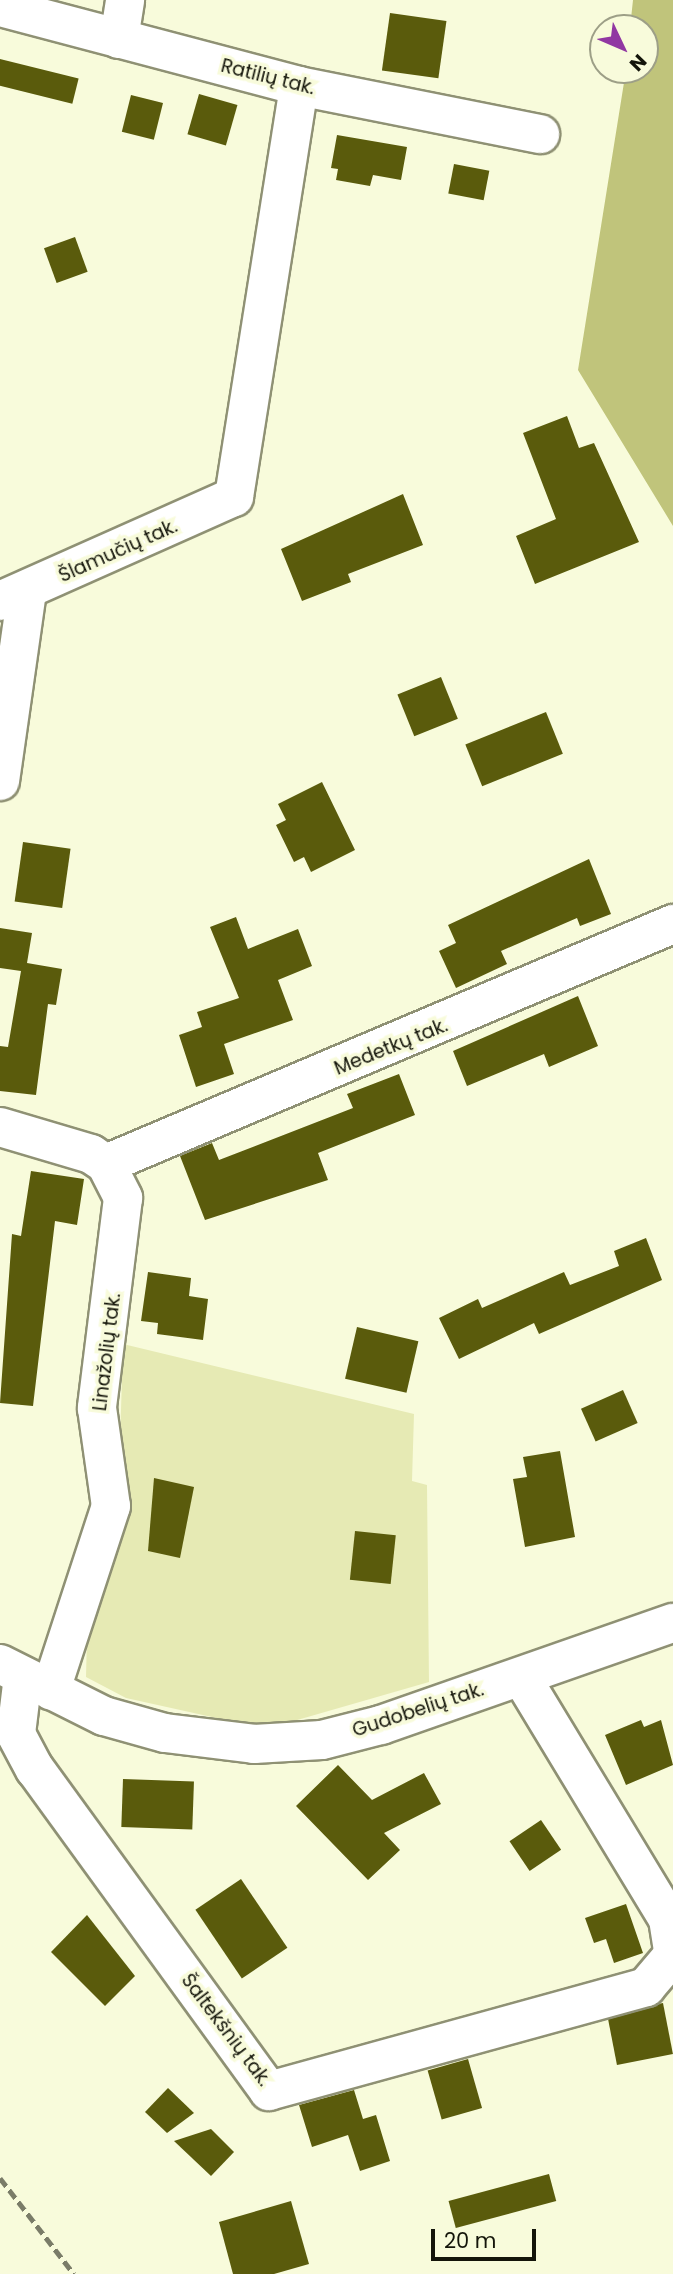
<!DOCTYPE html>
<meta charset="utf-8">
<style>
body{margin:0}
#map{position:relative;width:673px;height:2274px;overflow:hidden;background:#f8fbdb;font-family:Poppins,sans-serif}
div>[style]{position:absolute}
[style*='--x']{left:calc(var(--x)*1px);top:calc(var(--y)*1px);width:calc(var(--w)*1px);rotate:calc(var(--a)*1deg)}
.green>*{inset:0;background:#e6eab4}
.forest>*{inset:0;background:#c0c47b}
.building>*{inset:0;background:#5a5b0c;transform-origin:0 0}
.roads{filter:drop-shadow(2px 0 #8f9174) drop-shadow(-2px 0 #8f9174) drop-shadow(0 2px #8f9174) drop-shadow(0 -2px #8f9174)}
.minor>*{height:38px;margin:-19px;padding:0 19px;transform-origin:19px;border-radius:19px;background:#fff}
.rail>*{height:5px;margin-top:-2.5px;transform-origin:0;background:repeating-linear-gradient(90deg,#7a7c68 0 10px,transparent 0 15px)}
span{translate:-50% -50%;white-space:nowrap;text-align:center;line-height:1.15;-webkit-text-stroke:7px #f8fbdb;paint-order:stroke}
.street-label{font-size:19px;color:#14150a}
.north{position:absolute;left:589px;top:14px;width:70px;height:70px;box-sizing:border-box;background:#f8fbdb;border:2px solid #9d9f87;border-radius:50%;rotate:134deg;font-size:19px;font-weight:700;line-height:28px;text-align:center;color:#14150a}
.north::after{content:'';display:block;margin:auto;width:24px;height:32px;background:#9137a2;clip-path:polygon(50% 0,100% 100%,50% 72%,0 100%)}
.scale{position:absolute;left:431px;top:2229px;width:105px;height:32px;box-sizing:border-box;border:4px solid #14150a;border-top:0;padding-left:9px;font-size:21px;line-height:24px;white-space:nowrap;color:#14150a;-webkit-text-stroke:5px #f8fbdb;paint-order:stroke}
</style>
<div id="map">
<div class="green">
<i style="clip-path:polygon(123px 1344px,414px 1414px,412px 1481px,427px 1485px,429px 1682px,266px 1729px,126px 1698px,86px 1677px,87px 1635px,117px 1542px)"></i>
</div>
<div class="forest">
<i style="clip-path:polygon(633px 0,673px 0,673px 526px,578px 370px,626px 70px,645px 70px,645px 28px,630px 28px)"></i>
</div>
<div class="building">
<i style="left:390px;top:13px;width:57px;height:58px;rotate:8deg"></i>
<i style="left:0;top:59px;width:81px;height:26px;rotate:14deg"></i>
<i style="left:199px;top:94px;width:40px;height:42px;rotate:16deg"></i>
<i style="left:131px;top:95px;width:33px;height:38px;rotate:14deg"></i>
<i style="clip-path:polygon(337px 135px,407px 147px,401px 180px,373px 175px,370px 186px,336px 180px,338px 169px,331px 168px)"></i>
<i style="left:454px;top:164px;width:36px;height:30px;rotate:11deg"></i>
<i style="left:75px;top:237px;width:37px;height:33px;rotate:70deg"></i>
<i style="clip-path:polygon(567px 416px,579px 448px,594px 443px,639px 542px,535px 584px,516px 536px,556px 519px,523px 433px)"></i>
<i style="clip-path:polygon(403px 494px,423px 545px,348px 574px,351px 582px,302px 601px,281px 549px)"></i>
<i style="left:441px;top:677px;width:45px;height:47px;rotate:68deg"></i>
<i style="left:546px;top:712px;width:45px;height:87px;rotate:68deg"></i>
<i style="clip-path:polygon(322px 782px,355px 850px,311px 872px,304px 857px,294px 862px,276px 825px,286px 820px,278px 804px)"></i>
<i style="left:23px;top:842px;width:48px;height:60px;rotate:8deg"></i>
<i style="clip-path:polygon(589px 859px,611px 914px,580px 926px,577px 918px,501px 951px,507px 964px,456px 988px,439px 951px,456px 943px,448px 925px)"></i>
<i style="clip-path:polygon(236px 917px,248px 949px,298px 929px,312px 966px,278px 980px,293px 1020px,224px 1044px,234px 1074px,196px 1087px,179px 1035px,202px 1027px,197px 1012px,239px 998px,210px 927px)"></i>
<i style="clip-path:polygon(0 928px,32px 933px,27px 963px,62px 969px,56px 1005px,48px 1004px,36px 1095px,0 1091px,0 1046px,8px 1047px,21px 971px,0 968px)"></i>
<i style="clip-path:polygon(578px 996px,598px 1046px,549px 1067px,544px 1054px,467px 1086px,453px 1051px)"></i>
<i style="clip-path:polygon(399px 1074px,415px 1115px,318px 1153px,328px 1180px,205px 1220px,180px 1156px,212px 1143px,219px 1160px,353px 1108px,347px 1094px)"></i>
<i style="clip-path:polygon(31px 1171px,84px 1179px,77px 1225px,55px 1221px,33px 1406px,0 1403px,12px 1234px,21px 1236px)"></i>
<i style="clip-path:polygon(646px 1238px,662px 1280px,539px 1334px,534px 1323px,459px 1359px,439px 1318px,478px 1299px,482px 1308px,564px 1272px,570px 1285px,619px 1266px,614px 1251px)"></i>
<i style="clip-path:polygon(148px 1272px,191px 1278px,189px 1296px,208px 1299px,203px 1340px,157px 1334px,158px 1323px,141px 1321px)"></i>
<i style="left:357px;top:1327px;width:63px;height:53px;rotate:13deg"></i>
<i style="left:623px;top:1390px;width:36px;height:46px;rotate:66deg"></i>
<i style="clip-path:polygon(560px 1451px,575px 1537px,525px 1547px,513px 1479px,527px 1477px,523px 1457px)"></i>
<i style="clip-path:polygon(154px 1478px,194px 1487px,180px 1558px,148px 1551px)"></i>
<i style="left:355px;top:1531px;width:41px;height:49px;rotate:6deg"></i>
<i style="clip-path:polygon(641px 1720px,644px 1727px,661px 1720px,673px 1765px,626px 1785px,605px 1735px)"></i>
<i style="clip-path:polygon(338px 1765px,372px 1800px,424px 1773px,441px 1804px,384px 1833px,400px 1850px,368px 1880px,296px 1806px)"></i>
<i style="left:123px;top:1779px;width:71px;height:48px;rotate:2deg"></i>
<i style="left:541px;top:1820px;width:36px;height:38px;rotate:56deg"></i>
<i style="left:241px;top:1879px;width:83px;height:55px;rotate:56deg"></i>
<i style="clip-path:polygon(626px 1904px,643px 1953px,614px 1963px,606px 1939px,594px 1943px,585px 1918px)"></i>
<i style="clip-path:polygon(87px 1915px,135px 1976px,105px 2006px,51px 1952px)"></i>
<i style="left:663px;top:2003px;width:52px;height:57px;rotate:79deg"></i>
<i style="left:468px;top:2059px;width:51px;height:42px;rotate:74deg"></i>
<i style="clip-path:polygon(168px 2088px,194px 2113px,167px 2133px,145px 2112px)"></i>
<i style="clip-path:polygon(354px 2090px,363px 2119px,376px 2115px,390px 2161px,360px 2171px,348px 2135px,312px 2147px,299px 2105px)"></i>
<i style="clip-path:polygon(211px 2129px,234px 2152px,211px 2176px,174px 2141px)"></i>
<i style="left:549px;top:2174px;width:28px;height:104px;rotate:75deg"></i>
<i style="clip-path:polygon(291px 2201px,309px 2264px,274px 2274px,233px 2274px,219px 2222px)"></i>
</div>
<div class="roads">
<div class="minor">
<i style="--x:0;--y:7;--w:309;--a:14.8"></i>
<i style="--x:299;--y:86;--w:246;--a:11.3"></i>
<i style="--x:119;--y:39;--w:39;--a:-81"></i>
<i style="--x:0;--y:601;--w:256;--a:-24"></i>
<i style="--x:234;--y:497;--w:416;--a:-81"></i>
<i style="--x:0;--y:781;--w:191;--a:-81.9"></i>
<i style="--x:0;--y:1127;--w:95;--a:16.5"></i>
<i style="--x:91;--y:1154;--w:18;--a:34"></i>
<i style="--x:106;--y:1164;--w:38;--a:63"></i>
<i style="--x:123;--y:1198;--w:212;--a:97.1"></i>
<i style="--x:97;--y:1408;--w:99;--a:81.9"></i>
<i style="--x:111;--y:1506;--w:194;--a:108.1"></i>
<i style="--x:106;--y:1164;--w:616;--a:-22.94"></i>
<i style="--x:0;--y:1664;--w:116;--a:26.6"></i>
<i style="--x:104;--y:1716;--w:63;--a:15.6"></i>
<i style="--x:165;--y:1733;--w:90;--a:7"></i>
<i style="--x:254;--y:1744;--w:68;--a:-3.4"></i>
<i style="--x:322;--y:1740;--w:61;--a:-14.3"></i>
<i style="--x:381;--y:1725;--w:309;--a:-19.3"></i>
<i style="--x:23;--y:1676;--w:58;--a:96.9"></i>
<i style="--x:16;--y:1734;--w:40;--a:62"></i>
<i style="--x:35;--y:1769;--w:398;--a:54"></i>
<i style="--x:269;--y:2091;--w:391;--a:-15.4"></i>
<i style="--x:646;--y:1987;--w:42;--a:-49.8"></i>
<i style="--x:522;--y:1678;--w:282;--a:58.8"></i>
<i style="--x:668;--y:1919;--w:31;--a:81"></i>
</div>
</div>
<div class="rail">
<i style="--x:0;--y:2178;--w:121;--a:52.4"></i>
</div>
<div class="street-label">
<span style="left:268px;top:77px;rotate:14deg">Ratilių tak.</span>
<span style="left:118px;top:551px;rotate:-24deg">Šlamučių tak.</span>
<span style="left:391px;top:1047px;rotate:-22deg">Medetkų tak.</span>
<span style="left:107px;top:1352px;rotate:-83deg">Linažolių tak.</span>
<span style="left:418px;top:1710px;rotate:-18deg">Gudobelių tak.</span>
<span style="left:226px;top:2030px;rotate:53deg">Šaltekšnių tak.</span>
</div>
<div class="north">N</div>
<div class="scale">20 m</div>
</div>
